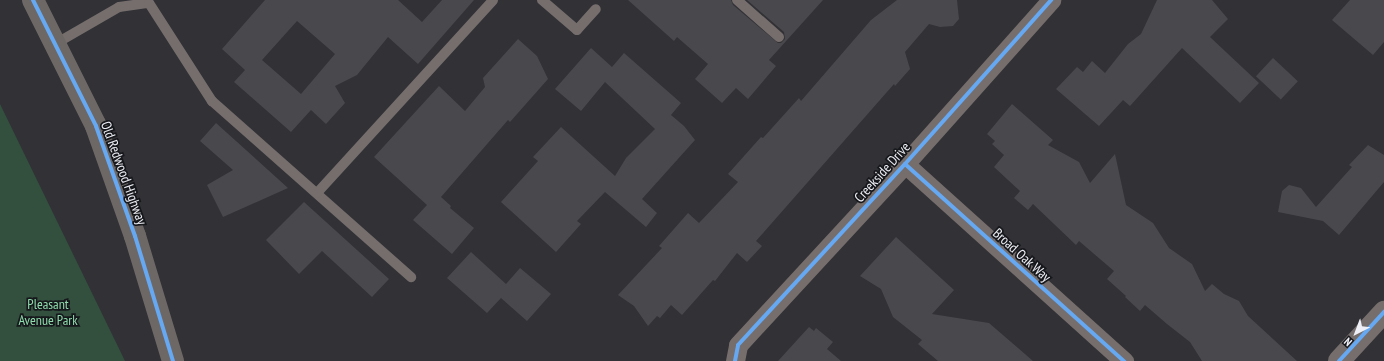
<!DOCTYPE html>
<style>
body{margin:0}
#map{position:relative;width:1384px;height:361px;overflow:hidden;background:#313136;font-family:"PT Sans Narrow",sans-serif}
div>[style]{position:absolute}
[style*='--x']{left:calc(var(--x)*1px);top:calc(var(--y)*1px);width:calc(var(--w)*1px);rotate:calc(var(--a)*1deg)}
.green>*{inset:0;background:#33503f}
.building>*{inset:0;background:#49494d;transform-origin:0 0}
.service>*{height:10px;margin:-5px;padding:0 5px;transform-origin:5px;border-radius:5px;background:#756e6c}
.minor>*{height:19px;margin:-9.5px;padding:0 9.5px;transform-origin:9.5px;border-radius:9.5px;background:#756e6c}
.tertiary>*{height:22px;margin:-11px;padding:0 11px;transform-origin:11px;border-radius:11px;background:#756e6c}
.secondary>*{height:22px;margin:-11px;padding:0 11px;transform-origin:11px;border-radius:11px;background:#6d6866}
.cycleway>*{height:4px;margin:-2px;padding:0 2px;transform-origin:2px;border-radius:2px;background:#66a8f1}
span{translate:-50% -50%;white-space:nowrap;text-align:center;line-height:1.15;-webkit-text-stroke:3.5px #17181c;paint-order:stroke}
.street-label{font-size:14px;color:#eeeff6}
.park-label{font-size:14px;color:#8fddad}
.north{position:absolute;left:1336px;top:313px;width:40px;height:40px;-webkit-text-stroke:3px #17181c;paint-order:stroke;rotate:222deg;font-size:11px;font-weight:700;line-height:16px;text-align:center;color:#eeeff6}
.north::after{content:'';display:block;margin:auto;width:14px;height:18px;background:#eeeff6;clip-path:polygon(50% 0,100% 100%,50% 72%,0 100%)}
</style>
<div id="map">
<div class="green">
<i style="clip-path:polygon(0 104px,125px 361px,0 361px)"></i>
</div>
<div class="building">
<i style="clip-path:polygon(evenodd,265px 0,398px 0,422px 22px,442px 0,474px 0,418px 64px,388px 37px,357px 75px,335px 86px,345px 103px,326px 124px,311px 110px,291px 132px,234px 82px,245px 70px,222px 49px,265px 0,297px 21px,335px 54px,301px 94px,262px 60px,297px 21px)"></i>
<i style="clip-path:polygon(628px 0,731px 0,733px 5px,778px 43px,781px 43px,785px 39px,784px 32px,747px 0,823px 0,769px 60px,776px 66px,748px 99px,736px 88px,722px 103px,695px 79px,708px 64px,677px 37px,674px 41px)"></i>
<i style="clip-path:polygon(897px 0,957px 0,959px 19px,953px 26px,940px 27px,929px 24px,905px 52px,910px 69px,895px 86px,894px 84px,756px 241px,762px 246px,747px 262px,737px 253px,715px 281px,713px 280px,682px 315px,671px 305px,660px 318px,657px 316px,648px 326px,634px 306px,618px 295px,662px 248px,659px 246px,688px 213px,699px 223px,738px 182px,728px 174px,761px 137px,763px 138px,799px 98px,801px 101px,871px 20px)"></i>
<i style="clip-path:polygon(1157px 0,1212px 0,1228px 19px,1210px 37px,1259px 83px,1240px 103px,1182px 48px,1130px 106px,1123px 100px,1099px 126px,1056px 89px,1077px 67px,1083px 72px,1092px 61px,1105px 73px,1128px 44px,1141px 34px)"></i>
<i style="clip-path:polygon(1350px 0,1384px 0,1384px 42px,1373px 55px,1332px 20px)"></i>
<i style="clip-path:polygon(518px 39px,537px 56px,548px 79px,510px 122px,508px 120px,441px 197px,451px 206px,450px 208px,474px 228px,452px 254px,413px 220px,427px 205px,374px 157px,439px 86px,465px 111px,485px 87px,483px 78px)"></i>
<i style="clip-path:polygon(591px 48px,612px 67px,624px 53px,681px 103px,671px 115px,684px 126px,695px 140px,642px 199px,657px 213px,646px 227px,605px 192px,577px 221px,581px 224px,556px 252px,501px 202px,538px 161px,533px 157px,561px 127px,615px 176px,626px 158px,655px 129px,605px 82px,581px 111px,555px 89px)"></i>
<i style="left:1273px;top:58px;width:34px;height:25px;rotate:43deg"></i>
<i style="clip-path:polygon(1012px 104px,1053px 140px,1048px 145px,1079px 162px,1090px 183px,1115px 154px,1126px 205px,1153px 223px,1169px 248px,1192px 264px,1205px 291px,1212px 284px,1224px 294px,1239px 301px,1248px 316px,1297px 361px,1202px 361px,1190px 342px,1167px 324px,1145px 305px,1140px 311px,1125px 297px,1126px 296px,1107px 279px,1114px 271px,1079px 241px,1076px 245px,1033px 204px,1028px 210px,1014px 198px,1020px 191px,994px 167px,1004px 155px,992px 144px,995px 141px,987px 134px)"></i>
<i style="clip-path:polygon(216px 123px,288px 188px,223px 217px,207px 185px,233px 170px,200px 141px)"></i>
<i style="clip-path:polygon(1368px 145px,1384px 155px,1384px 182px,1339px 235px,1323px 221px,1278px 212px,1282px 191px,1289px 185px,1301px 188px,1316px 207px,1352px 167px,1349px 165px)"></i>
<i style="clip-path:polygon(304px 202px,389px 279px,372px 297px,322px 251px,299px 274px,266px 240px)"></i>
<i style="clip-path:polygon(896px 237px,954px 290px,932px 314px,989px 323px,1033px 361px,938px 361px,918px 344px,922px 340px,893px 317px,881px 289px,860px 276px)"></i>
<i style="clip-path:polygon(471px 252px,506px 284px,520px 268px,551px 294px,527px 321px,501px 298px,487px 313px,447px 278px)"></i>
<i style="clip-path:polygon(809px 327px,814px 331px,816px 328px,833px 342px,827px 349px,841px 361px,778px 361px)"></i>
</div>
<div class="service">
<i style="--x:542;--y:0;--w:46;--a:40.6"></i>
<i style="--x:577;--y:30;--w:28;--a:-48"></i>
<i style="--x:737;--y:0;--w:56;--a:41.4"></i>
<i style="--x:55;--y:44;--w:74;--a:-30"></i>
<i style="--x:119;--y:7;--w:30;--a:-8"></i>
<i style="--x:149;--y:3;--w:117;--a:57.3"></i>
<i style="--x:212;--y:101;--w:266;--a:41.5"></i>
<i style="--x:317;--y:193;--w:261;--a:-47.6"></i>
</div>
<div class="minor">
<i style="--x:905;--y:164;--w:295;--a:42"></i>
<i style="--x:735;--y:361;--w:16;--a:-79"></i>
<i style="--x:738;--y:345;--w:246;--a:-47.3"></i>
<i style="--x:905;--y:164;--w:220;--a:-48.3"></i>
</div>
<div class="tertiary">
<i style="--x:1339;--y:361;--w:67;--a:-47.4"></i>
</div>
<div class="secondary">
<i style="--x:33;--y:0;--w:141;--a:63.4"></i>
<i style="--x:96;--y:126;--w:117;--a:70.5"></i>
<i style="--x:135;--y:236;--w:131;--a:73.1"></i>
</div>
<div class="cycleway">
<i style="--x:33;--y:0;--w:141;--a:63.4"></i>
<i style="--x:96;--y:126;--w:117;--a:70.5"></i>
<i style="--x:135;--y:236;--w:131;--a:73.1"></i>
<i style="--x:905;--y:164;--w:295;--a:42"></i>
<i style="--x:735;--y:361;--w:16;--a:-79"></i>
<i style="--x:738;--y:345;--w:246;--a:-47.3"></i>
<i style="--x:905;--y:164;--w:220;--a:-48.3"></i>
<i style="--x:1339;--y:361;--w:67;--a:-47.4"></i>
</div>
<div class="street-label">
<span style="left:882px;top:172px;rotate:-48deg">Creekside Drive</span>
<span style="left:124px;top:173px;rotate:70deg">Old Redwood Highway</span>
<span style="left:1022px;top:255px;rotate:42deg">Broad Oak Way</span>
</div>
<div class="park-label">
<span style="left:48px;top:312px">Pleasant<br>Avenue Park</span>
</div>
<div class="north">N</div>
</div>
